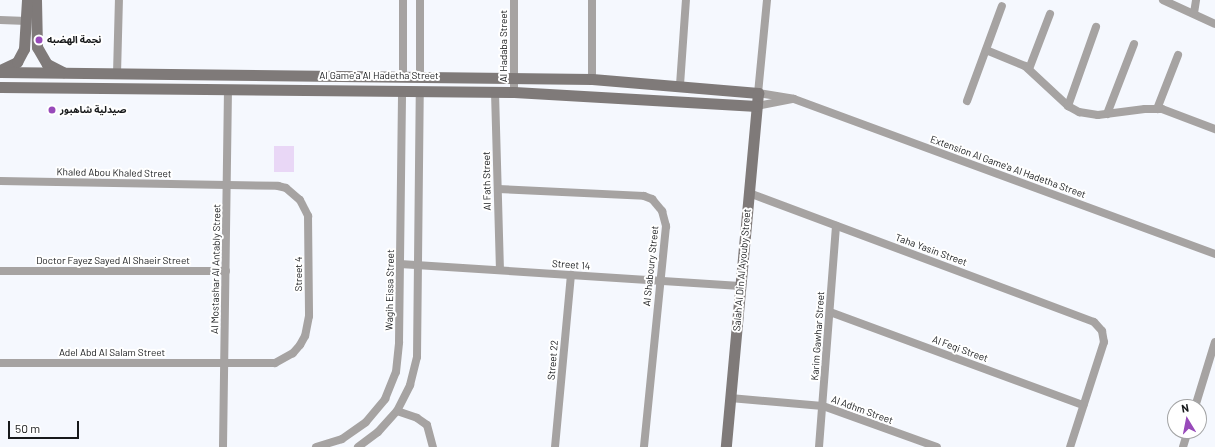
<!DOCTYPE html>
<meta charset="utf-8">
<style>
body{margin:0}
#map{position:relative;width:1215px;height:447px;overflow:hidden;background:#f5f8fe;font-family:Barlow,"Noto Sans Arabic",sans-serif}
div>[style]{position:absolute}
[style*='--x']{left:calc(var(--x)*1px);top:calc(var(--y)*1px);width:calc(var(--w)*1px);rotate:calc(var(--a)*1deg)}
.building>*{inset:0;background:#e9d7f6;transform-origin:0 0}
.street>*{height:8px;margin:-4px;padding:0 4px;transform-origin:4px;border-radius:4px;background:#a6a3a2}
.secondary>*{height:11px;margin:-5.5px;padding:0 5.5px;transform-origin:5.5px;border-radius:5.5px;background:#7f7a79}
.dots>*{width:11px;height:11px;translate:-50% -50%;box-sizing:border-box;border:2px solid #fff;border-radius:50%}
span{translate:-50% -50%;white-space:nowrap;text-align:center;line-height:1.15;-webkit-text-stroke:4px #fff;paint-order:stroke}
.poi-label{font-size:10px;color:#17191b;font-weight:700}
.left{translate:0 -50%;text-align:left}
.street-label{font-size:10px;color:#17191b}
.north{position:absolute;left:1167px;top:399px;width:40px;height:40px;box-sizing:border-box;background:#fff;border:1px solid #a2a3a4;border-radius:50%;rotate:350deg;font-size:11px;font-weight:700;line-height:16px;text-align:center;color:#17191b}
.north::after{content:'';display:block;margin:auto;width:14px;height:18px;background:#984aba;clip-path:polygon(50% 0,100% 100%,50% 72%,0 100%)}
.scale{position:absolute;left:8px;top:421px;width:71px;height:18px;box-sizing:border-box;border:2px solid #17191b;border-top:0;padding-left:5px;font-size:12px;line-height:14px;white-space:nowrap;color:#17191b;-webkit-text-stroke:3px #fff;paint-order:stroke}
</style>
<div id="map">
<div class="building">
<i style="left:274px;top:146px;width:20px;height:26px"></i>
</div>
<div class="street">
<i style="--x:767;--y:0;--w:93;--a:95.5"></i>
<i style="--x:758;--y:93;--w:36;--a:9"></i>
<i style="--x:794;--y:99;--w:449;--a:20.2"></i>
<i style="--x:1163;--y:0;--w:57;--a:24.8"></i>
<i style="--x:1194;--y:13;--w:13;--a:-81"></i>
<i style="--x:0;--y:20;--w:27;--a:2"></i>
<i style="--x:986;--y:50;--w:42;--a:22.3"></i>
<i style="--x:1025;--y:66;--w:59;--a:42.9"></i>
<i style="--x:1068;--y:106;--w:13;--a:29"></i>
<i style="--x:1079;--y:112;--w:19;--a:9"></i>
<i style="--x:1098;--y:115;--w:47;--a:-7.3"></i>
<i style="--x:1145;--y:109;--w:17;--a:0"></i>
<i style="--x:1162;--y:109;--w:57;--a:20.7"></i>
<i style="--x:1029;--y:69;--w:59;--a:-69.1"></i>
<i style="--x:117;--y:74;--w:74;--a:-88.5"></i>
<i style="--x:420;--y:76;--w:76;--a:-90"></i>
<i style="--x:403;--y:77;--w:77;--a:-90"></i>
<i style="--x:592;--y:79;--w:79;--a:-90"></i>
<i style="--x:680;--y:85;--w:85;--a:-86"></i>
<i style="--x:495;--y:92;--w:178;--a:88.4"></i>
<i style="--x:514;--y:92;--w:92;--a:-90"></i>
<i style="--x:967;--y:101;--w:101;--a:-69.8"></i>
<i style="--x:757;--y:106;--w:37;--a:-11"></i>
<i style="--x:1068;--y:106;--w:84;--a:-70.5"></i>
<i style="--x:1157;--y:109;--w:58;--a:-68.7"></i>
<i style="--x:1107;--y:114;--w:75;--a:-68.9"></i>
<i style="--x:0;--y:181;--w:278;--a:1"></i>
<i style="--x:278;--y:186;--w:8;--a:14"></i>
<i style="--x:286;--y:188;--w:18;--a:41"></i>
<i style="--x:300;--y:200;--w:18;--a:63"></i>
<i style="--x:308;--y:216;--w:100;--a:89.4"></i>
<i style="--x:309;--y:316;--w:20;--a:101"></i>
<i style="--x:305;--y:336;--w:10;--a:119"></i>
<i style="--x:300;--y:345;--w:11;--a:131"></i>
<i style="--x:293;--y:353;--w:21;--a:151"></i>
<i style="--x:275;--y:363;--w:275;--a:180"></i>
<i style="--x:498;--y:189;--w:146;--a:2.7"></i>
<i style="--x:644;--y:196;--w:9;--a:21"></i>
<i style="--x:652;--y:199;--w:16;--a:50"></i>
<i style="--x:662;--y:211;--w:16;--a:75"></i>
<i style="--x:666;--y:226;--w:222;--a:95.7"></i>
<i style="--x:749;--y:193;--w:368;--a:20.5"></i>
<i style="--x:1094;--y:322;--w:12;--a:48"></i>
<i style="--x:1102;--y:331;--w:11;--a:80"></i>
<i style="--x:1104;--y:342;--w:110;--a:107.9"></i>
<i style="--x:400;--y:264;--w:341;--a:3.7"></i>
<i style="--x:0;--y:271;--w:226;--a:0"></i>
<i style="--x:830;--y:312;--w:270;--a:20.2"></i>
<i style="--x:730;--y:398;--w:93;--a:4.9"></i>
<i style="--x:823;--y:406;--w:121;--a:19.8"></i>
<i style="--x:1195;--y:407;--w:68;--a:-72.9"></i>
<i style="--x:397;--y:411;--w:21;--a:19"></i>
<i style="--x:417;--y:418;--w:12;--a:35"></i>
<i style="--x:427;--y:425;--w:23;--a:75"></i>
<i style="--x:223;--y:447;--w:357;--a:-89.2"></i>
<i style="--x:316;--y:447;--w:27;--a:-17"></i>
<i style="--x:342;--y:439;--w:29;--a:-35"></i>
<i style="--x:366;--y:422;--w:30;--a:-50"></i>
<i style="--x:385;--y:399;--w:29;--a:-68"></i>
<i style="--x:396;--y:372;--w:30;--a:-84"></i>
<i style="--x:399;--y:342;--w:250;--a:-89.3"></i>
<i style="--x:358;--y:447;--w:25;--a:-37"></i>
<i style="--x:378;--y:432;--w:28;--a:-48"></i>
<i style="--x:397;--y:411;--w:29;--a:-63"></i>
<i style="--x:410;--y:385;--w:29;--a:-76"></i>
<i style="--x:417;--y:357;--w:265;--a:-89.4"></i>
<i style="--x:555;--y:447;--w:173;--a:-84.7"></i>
<i style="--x:819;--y:447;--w:222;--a:-85.6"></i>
<i style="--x:1183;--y:447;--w:17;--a:-73"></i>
</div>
<div class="secondary">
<i style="--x:36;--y:0;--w:47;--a:88.8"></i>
<i style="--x:37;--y:47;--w:20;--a:60"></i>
<i style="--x:47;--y:64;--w:18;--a:27"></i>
<i style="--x:0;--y:70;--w:19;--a:-25"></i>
<i style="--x:17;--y:62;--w:15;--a:-62"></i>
<i style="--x:24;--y:49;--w:49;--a:-86.5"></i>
<i style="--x:0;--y:72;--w:592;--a:0.68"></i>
<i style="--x:592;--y:79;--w:167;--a:4.8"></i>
<i style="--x:758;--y:93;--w:355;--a:95.2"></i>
<i style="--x:0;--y:87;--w:514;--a:0.56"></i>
<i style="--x:514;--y:92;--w:243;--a:3.3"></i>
</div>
<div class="dots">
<i style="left:39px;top:40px;background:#984aba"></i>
<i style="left:52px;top:110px;background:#984aba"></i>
</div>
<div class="poi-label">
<span class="left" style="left:47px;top:40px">نجمة الهضبه</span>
<span class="left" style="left:60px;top:110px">صيدلية شاهبور</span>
</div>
<div class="street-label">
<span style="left:504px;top:46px;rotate:-90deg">Al Hadaba Street</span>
<span style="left:379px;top:76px">Al Game'a Al Hadetha Street</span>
<span style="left:1008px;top:167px;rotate:20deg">Extension Al Game'a Al Hadetha Street</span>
<span style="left:114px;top:173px;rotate:1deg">Khaled Abou Khaled Street</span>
<span style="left:487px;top:181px;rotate:-91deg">Al Fath Street</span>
<span style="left:931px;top:250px;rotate:20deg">Taha Yasin Street</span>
<span style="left:113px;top:261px">Doctor Fayez Sayed Al Shaeir Street</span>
<span style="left:571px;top:265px;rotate:4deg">Street 14</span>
<span style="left:651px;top:266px;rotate:-84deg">Al Shaboury Street</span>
<span style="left:216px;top:269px;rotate:-89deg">Al Mostashar Al Antably Street</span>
<span style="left:742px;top:270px;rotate:-85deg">Salah Al Din Al Ayouby Street</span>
<span style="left:299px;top:274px;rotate:-90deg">Street 4</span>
<span style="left:390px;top:290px;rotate:-89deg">Wagih Eissa Street</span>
<span style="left:818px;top:336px;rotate:-86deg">Karim Gawhar Street</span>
<span style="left:960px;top:349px;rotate:20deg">Al Feqi Street</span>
<span style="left:112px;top:353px">Adel Abd Al Salam Street</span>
<span style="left:553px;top:360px;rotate:-85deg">Street 22</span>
<span style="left:862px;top:410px;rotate:20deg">Al Adhm Street</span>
</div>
<div class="north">N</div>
<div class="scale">50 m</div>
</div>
